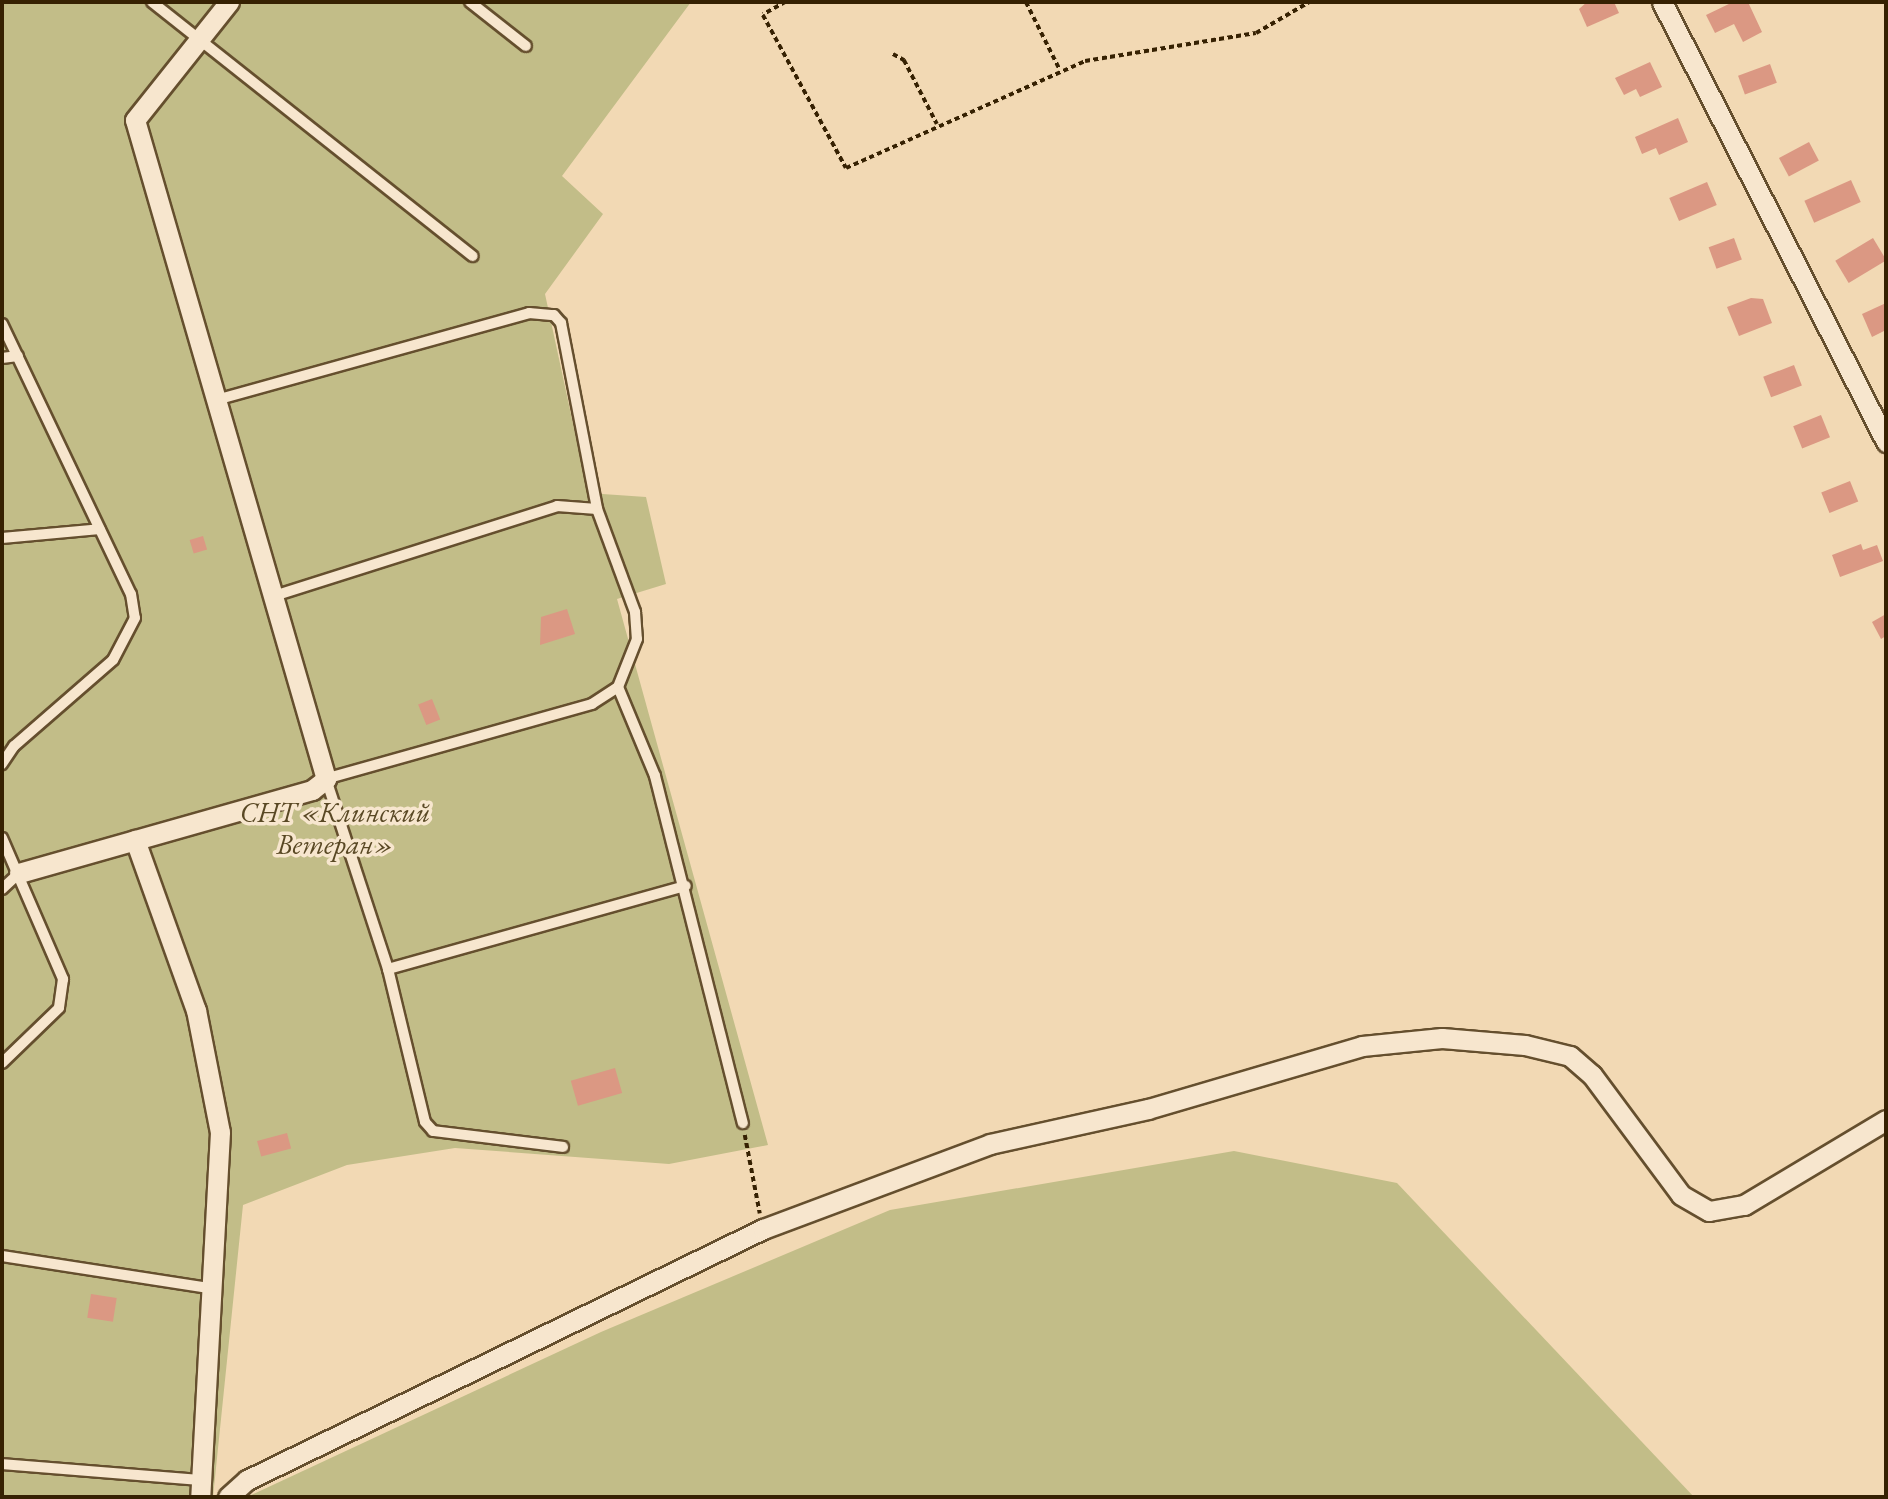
<!DOCTYPE html>
<meta charset="utf-8">
<style>
body{margin:0}
#map{position:relative;width:1888px;height:1499px;overflow:hidden;background:#f2d9b4;font-family:"EB Garamond",serif}
div>[style]{position:absolute}
[style*='--x']{left:calc(var(--x)*1px);top:calc(var(--y)*1px);width:calc(var(--w)*1px);rotate:calc(var(--a)*1deg)}
.green>*{inset:0;background:#c2bd88}
.building>*{inset:0;background:#db9883;transform-origin:0 0}
.path>*{height:3.5px;margin-top:-1.75px;transform-origin:0;background:repeating-linear-gradient(90deg,#362102 0 5px,transparent 0 8.5px)}
.roads{filter:drop-shadow(2px 0 #654f2e) drop-shadow(-2px 0 #654f2e) drop-shadow(0 2px #654f2e) drop-shadow(0 -2px #654f2e)}
.lane>*{height:10px;margin:-5px;padding:0 5px;transform-origin:5px;border-radius:5px;background:#f7e6ce}
.street>*{height:19px;margin:-9.5px;padding:0 9.5px;transform-origin:9.5px;border-radius:9.5px;background:#f7e6ce}
span{translate:-50% -50%;white-space:nowrap;text-align:center;line-height:1.15;-webkit-text-stroke:7px #f7e6ce;paint-order:stroke}
.park-label{font-size:28px;color:#594824;font-style:italic}
.frame{position:absolute;inset:0;border:4px solid #362102;pointer-events:none}
</style>
<div id="map">
<div class="green">
<i style="clip-path:polygon(2px 2px,691px 2px,562px 176px,603px 214px,545px 294px,588px 493px,646px 497px,666px 584px,617px 599px,768px 1145px,669px 1164px,455px 1148px,347px 1165px,243px 1205px,213px 1497px,2px 1497px)"></i>
<i style="clip-path:polygon(1234px 1151px,1397px 1183px,1694px 1497px,247px 1497px,601px 1332px,890px 1210px)"></i>
</div>
<div class="building">
<i style="clip-path:polygon(1587px 2px,1614px 2px,1619px 13px,1587px 27px,1579px 9px)"></i>
<i style="clip-path:polygon(1733px 2px,1748px 2px,1762px 32px,1743px 42px,1734px 24px,1715px 33px,1706px 15px)"></i>
<i style="clip-path:polygon(1650px 62px,1662px 87px,1640px 97px,1636px 89px,1624px 95px,1615px 78px)"></i>
<i style="left:1770px;top:64px;width:20px;height:34px;rotate:70deg"></i>
<i style="clip-path:polygon(1678px 118px,1688px 142px,1659px 155px,1656px 148px,1642px 154px,1635px 137px)"></i>
<i style="left:1809px;top:142px;width:21px;height:34px;rotate:62deg"></i>
<i style="left:1851px;top:180px;width:24px;height:51px;rotate:66deg"></i>
<i style="left:1707px;top:182px;width:25px;height:41px;rotate:67deg"></i>
<i style="left:1734px;top:238px;width:23px;height:27px;rotate:70deg"></i>
<i style="left:1873px;top:238px;width:26px;height:44px;rotate:59deg"></i>
<i style="clip-path:polygon(1751px 298px,1763px 299px,1772px 323px,1739px 336px,1727px 307px)"></i>
<i style="clip-path:polygon(1886px 303px,1886px 330px,1872px 337px,1862px 314px)"></i>
<i style="left:1794px;top:365px;width:22px;height:33px;rotate:69deg"></i>
<i style="left:1821px;top:415px;width:24px;height:30px;rotate:68deg"></i>
<i style="left:1850px;top:481px;width:22px;height:31px;rotate:68deg"></i>
<i style="left:203px;top:536px;width:14px;height:14px;rotate:73deg"></i>
<i style="clip-path:polygon(1861px 544px,1863px 550px,1877px 545px,1883px 561px,1840px 577px,1832px 555px)"></i>
<i style="clip-path:polygon(567px 609px,575px 634px,540px 645px,541px 617px)"></i>
<i style="clip-path:polygon(1886px 614px,1886px 636px,1881px 639px,1872px 622px)"></i>
<i style="left:432px;top:699px;width:22px;height:15px;rotate:68deg"></i>
<i style="left:615px;top:1068px;width:26px;height:46px;rotate:74deg"></i>
<i style="left:287px;top:1133px;width:16px;height:31px;rotate:75deg"></i>
<i style="left:91px;top:1294px;width:26px;height:24px;rotate:9deg"></i>
</div>
<div class="path">
<i style="--x:786;--y:2;--w:26;--a:151"></i>
<i style="--x:763;--y:15;--w:174;--a:61.5"></i>
<i style="--x:846;--y:168;--w:262;--a:-24.1"></i>
<i style="--x:1085;--y:61;--w:173;--a:-9.3"></i>
<i style="--x:1256;--y:33;--w:61;--a:-30.3"></i>
<i style="--x:1026;--y:2;--w:76;--a:63.4"></i>
<i style="--x:893;--y:54;--w:13;--a:29"></i>
<i style="--x:904;--y:60;--w:72;--a:62.7"></i>
<i style="--x:745;--y:1135;--w:80;--a:79.2"></i>
</div>
<div class="roads">
<div class="lane">
<i style="--x:152;--y:2;--w:409;--a:38.4"></i>
<i style="--x:470;--y:2;--w:71;--a:38.2"></i>
<i style="--x:2;--y:324;--w:299;--a:64.5"></i>
<i style="--x:131;--y:594;--w:24;--a:81"></i>
<i style="--x:135;--y:618;--w:47;--a:117.6"></i>
<i style="--x:113;--y:660;--w:131;--a:139"></i>
<i style="--x:14;--y:746;--w:22;--a:124"></i>
<i style="--x:2;--y:358;--w:16;--a:-7"></i>
<i style="--x:216;--y:400;--w:325;--a:-15.5"></i>
<i style="--x:529;--y:313;--w:25;--a:5"></i>
<i style="--x:554;--y:315;--w:11;--a:49"></i>
<i style="--x:561;--y:323;--w:189;--a:79"></i>
<i style="--x:2;--y:538;--w:98;--a:-5.2"></i>
<i style="--x:274;--y:596;--w:297;--a:-17.6"></i>
<i style="--x:557;--y:506;--w:40;--a:4.3"></i>
<i style="--x:597;--y:509;--w:110;--a:69.7"></i>
<i style="--x:635;--y:612;--w:27;--a:86"></i>
<i style="--x:637;--y:639;--w:52;--a:111.6"></i>
<i style="--x:618;--y:687;--w:31;--a:147"></i>
<i style="--x:592;--y:704;--w:276;--a:164.3"></i>
<i style="--x:326;--y:779;--w:200;--a:71.9"></i>
<i style="--x:388;--y:969;--w:157;--a:76.4"></i>
<i style="--x:425;--y:1122;--w:12;--a:48"></i>
<i style="--x:433;--y:1131;--w:131;--a:7"></i>
<i style="--x:618;--y:687;--w:96;--a:67.4"></i>
<i style="--x:655;--y:776;--w:358;--a:75.8"></i>
<i style="--x:2;--y:838;--w:154;--a:66.6"></i>
<i style="--x:63;--y:979;--w:29;--a:98"></i>
<i style="--x:59;--y:1008;--w:79;--a:136"></i>
<i style="--x:2;--y:889;--w:23;--a:-43"></i>
<i style="--x:388;--y:969;--w:309;--a:-15.6"></i>
<i style="--x:2;--y:1256;--w:209;--a:8.8"></i>
<i style="--x:2;--y:1464;--w:200;--a:4.6"></i>
</div>
<div class="street">
<i style="--x:1662;--y:2;--w:494;--a:63"></i>
<i style="--x:135;--y:840;--w:181;--a:70.3"></i>
<i style="--x:196;--y:1010;--w:124;--a:78.9"></i>
<i style="--x:220;--y:1132;--w:366;--a:93.1"></i>
<i style="--x:19;--y:873;--w:305;--a:-15.8"></i>
<i style="--x:312;--y:790;--w:18;--a:-38"></i>
<i style="--x:326;--y:779;--w:686;--a:-106.16"></i>
<i style="--x:135;--y:120;--w:151;--a:-51.5"></i>
<i style="--x:228;--y:1497;--w:25;--a:-42"></i>
<i style="--x:247;--y:1480;--w:574;--a:-25.94"></i>
<i style="--x:763;--y:1229;--w:242;--a:-20.5"></i>
<i style="--x:990;--y:1144;--w:162;--a:-12.5"></i>
<i style="--x:1148;--y:1109;--w:223;--a:-16.4"></i>
<i style="--x:1362;--y:1046;--w:80;--a:-5.7"></i>
<i style="--x:1442;--y:1038;--w:83;--a:4.8"></i>
<i style="--x:1525;--y:1045;--w:46;--a:13.7"></i>
<i style="--x:1570;--y:1056;--w:29;--a:41"></i>
<i style="--x:1592;--y:1075;--w:149;--a:53.4"></i>
<i style="--x:1681;--y:1195;--w:32;--a:30"></i>
<i style="--x:1709;--y:1211;--w:36;--a:-10"></i>
<i style="--x:1744;--y:1205;--w:165;--a:-30.9"></i>
</div>
</div>
<div class="park-label">
<span style="left:335px;top:828px">СНТ «Клинский<br>Ветеран»</span>
</div>
<div class="frame"></div>
</div>
